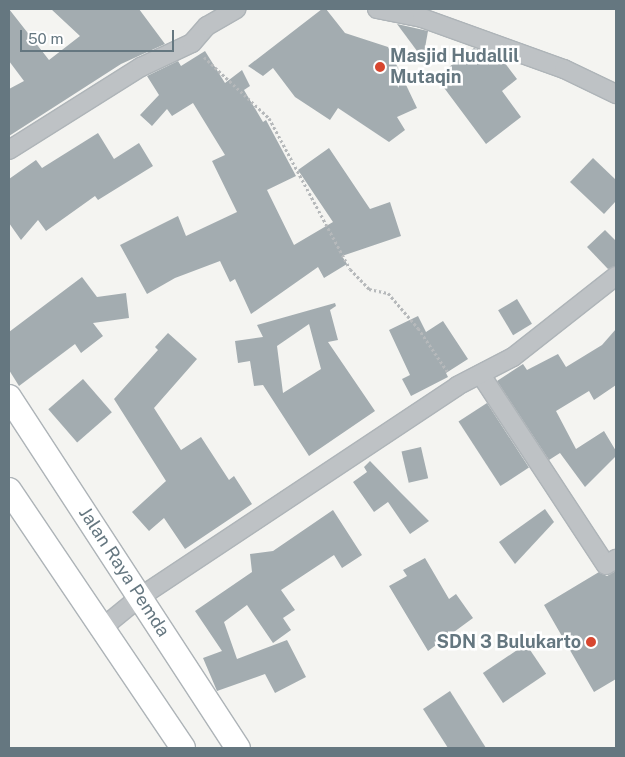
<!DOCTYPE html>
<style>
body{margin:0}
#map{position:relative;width:625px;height:757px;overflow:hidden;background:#f4f4f1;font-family:"Public Sans",sans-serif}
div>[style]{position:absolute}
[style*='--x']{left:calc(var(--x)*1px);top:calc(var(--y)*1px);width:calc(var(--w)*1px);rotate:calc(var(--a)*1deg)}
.building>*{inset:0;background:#a3acb0;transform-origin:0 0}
.path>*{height:3px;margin-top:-1.5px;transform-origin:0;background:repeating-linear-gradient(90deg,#b6b9bb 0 2.5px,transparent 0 5px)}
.roads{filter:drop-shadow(1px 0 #aeb4b8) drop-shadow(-1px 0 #aeb4b8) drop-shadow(0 1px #aeb4b8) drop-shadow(0 -1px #aeb4b8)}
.street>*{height:18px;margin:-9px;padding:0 9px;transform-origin:9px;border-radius:9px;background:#bec2c5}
.secondary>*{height:24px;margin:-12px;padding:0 12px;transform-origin:12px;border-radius:12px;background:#fff}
.dots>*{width:14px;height:14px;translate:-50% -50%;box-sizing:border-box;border:2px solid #fff;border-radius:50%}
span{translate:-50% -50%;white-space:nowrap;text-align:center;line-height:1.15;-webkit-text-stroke:5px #fff;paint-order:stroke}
.poi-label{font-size:18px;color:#657780;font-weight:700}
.left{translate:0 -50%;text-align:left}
.right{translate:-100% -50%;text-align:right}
.street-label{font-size:18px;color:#657780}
.frame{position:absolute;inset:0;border:10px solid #657780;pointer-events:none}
.scale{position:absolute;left:20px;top:30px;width:154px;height:22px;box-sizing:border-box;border:2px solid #657780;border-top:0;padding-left:6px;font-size:15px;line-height:18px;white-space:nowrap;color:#657780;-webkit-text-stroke:4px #fff;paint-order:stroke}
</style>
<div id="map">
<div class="building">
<i style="clip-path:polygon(9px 9px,49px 60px,80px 36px,51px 9px,139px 9px,165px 44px,121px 64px,9px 136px,9px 89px,24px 81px,9px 61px)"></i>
<i style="clip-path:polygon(322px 9px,326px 9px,345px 33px,388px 47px,417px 108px,397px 117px,405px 130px,389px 142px,338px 108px,330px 120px,295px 97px,273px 68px,263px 76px,248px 66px)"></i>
<i style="clip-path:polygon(397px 24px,428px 31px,423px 59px)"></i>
<i style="clip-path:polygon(474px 48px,501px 58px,517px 79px,502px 91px,521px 117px,486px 144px,436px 77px)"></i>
<i style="clip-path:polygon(205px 51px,225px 83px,242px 70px,250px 86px,244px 90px,263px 122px,266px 120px,296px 176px,267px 190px,294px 245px,333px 222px,298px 170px,329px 148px,370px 209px,390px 202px,401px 236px,342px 256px,347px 264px,324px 278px,318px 267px,251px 314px,235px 279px,230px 282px,220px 261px,175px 278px,147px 294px,120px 245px,178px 216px,186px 236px,237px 212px,212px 161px,225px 155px,193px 103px,172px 116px,167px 109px,152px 126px,140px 115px,159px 95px,147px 76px,178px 61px,181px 66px)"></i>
<i style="clip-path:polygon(98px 133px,114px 159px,139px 143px,153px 166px,98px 200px,95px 196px,46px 231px,38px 220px,21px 240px,9px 223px,9px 179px,36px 160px,42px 168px)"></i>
<i style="clip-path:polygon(593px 158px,616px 180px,616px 201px,604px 214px,570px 182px)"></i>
<i style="clip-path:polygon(605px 230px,616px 241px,616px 266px,608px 269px,587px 247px)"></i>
<i style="clip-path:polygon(82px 277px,97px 297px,126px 293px,129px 318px,93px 323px,103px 336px,81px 353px,75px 344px,19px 386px,9px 370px,9px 332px)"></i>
<i style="left:517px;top:299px;width:29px;height:22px;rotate:59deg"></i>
<i style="clip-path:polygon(evenodd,335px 303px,336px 306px,330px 310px,338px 340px,328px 342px,375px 411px,309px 456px,263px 385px,254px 386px,250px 361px,238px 363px,235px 341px,263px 337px,257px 325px,335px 303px,309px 324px,321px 369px,283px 393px,277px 346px,309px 324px)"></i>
<i style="clip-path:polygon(418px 316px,426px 332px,443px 321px,468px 359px,446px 373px,448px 377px,411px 396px,402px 379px,410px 375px,389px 330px)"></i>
<i style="clip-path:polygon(616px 329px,616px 385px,594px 400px,589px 391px,556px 411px,576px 449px,604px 431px,616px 451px,616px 456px,585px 487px,560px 453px,549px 460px,497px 381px,523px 364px,527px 370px,558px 354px,566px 367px,602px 345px)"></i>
<i style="clip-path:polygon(168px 333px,197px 359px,154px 408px,181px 450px,201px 437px,229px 480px,234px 476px,252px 504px,185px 549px,164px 518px,149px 531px,132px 512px,166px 481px,114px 399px,158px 350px,155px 347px)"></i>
<i style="left:83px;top:379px;width:44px;height:46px;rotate:49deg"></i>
<i style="left:487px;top:403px;width:77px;height:34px;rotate:57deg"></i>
<i style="left:421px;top:447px;width:32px;height:20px;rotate:77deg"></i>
<i style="clip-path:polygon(370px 461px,401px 493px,429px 521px,410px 534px,388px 502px,374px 512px,353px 482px,367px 472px,364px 467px)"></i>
<i style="clip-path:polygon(545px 509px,554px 522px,515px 564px,499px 542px)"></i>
<i style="clip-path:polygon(333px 510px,362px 555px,342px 568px,334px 555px,281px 590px,295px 610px,283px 618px,291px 630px,273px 643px,247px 605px,224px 622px,237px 659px,287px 640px,306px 677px,275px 693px,265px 674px,217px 691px,203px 658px,222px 651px,195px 611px,252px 572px,250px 554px,273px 551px)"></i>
<i style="clip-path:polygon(425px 558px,449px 599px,456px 594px,473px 618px,428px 651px,389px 586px,407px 576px,403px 570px)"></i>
<i style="clip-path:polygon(616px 571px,616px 679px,594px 692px,544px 605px,599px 572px,607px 576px)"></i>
<i style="left:526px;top:644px;width:36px;height:52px;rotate:56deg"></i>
<i style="clip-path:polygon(450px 691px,486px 748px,448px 748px,423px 709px)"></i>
</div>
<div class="path">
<i style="--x:204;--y:57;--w:89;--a:43.2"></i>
<i style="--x:269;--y:118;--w:171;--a:61.8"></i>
<i style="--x:350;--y:269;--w:28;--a:46"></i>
<i style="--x:369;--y:289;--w:19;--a:12"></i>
<i style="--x:388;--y:293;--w:46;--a:49.4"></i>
<i style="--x:418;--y:328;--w:52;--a:56"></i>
</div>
<div class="roads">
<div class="street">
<i style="--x:377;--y:9;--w:46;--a:11.3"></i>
<i style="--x:422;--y:18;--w:151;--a:19.8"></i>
<i style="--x:564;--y:69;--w:58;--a:25.7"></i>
<i style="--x:9;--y:150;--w:156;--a:-32.2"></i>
<i style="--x:141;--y:67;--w:56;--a:-25.2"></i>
<i style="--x:192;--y:43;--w:23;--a:-49"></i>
<i style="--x:207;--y:26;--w:34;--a:-30"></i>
<i style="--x:481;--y:375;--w:227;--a:56.7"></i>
<i style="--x:606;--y:565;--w:12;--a:-31"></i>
<i style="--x:102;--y:628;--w:49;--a:-39.2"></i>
<i style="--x:140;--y:597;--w:381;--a:-33.6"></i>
<i style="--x:457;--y:386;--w:63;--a:-27.4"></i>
<i style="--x:513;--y:357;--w:131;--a:-38.2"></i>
</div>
<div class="secondary">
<i style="--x:9;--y:397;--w:419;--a:56.9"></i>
<i style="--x:9;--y:490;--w:311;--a:56"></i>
</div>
</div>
<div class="dots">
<i style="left:380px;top:67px;background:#d7462f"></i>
<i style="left:591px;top:642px;background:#d7462f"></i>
</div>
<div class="poi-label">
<span class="left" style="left:390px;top:67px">Masjid Hudallil<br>Mutaqin</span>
<span class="right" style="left:581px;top:642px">SDN 3 Bulukarto</span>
</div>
<div class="street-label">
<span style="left:124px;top:572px;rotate:57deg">Jalan Raya Pemda</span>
</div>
<div class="frame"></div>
<div class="scale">50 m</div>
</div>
